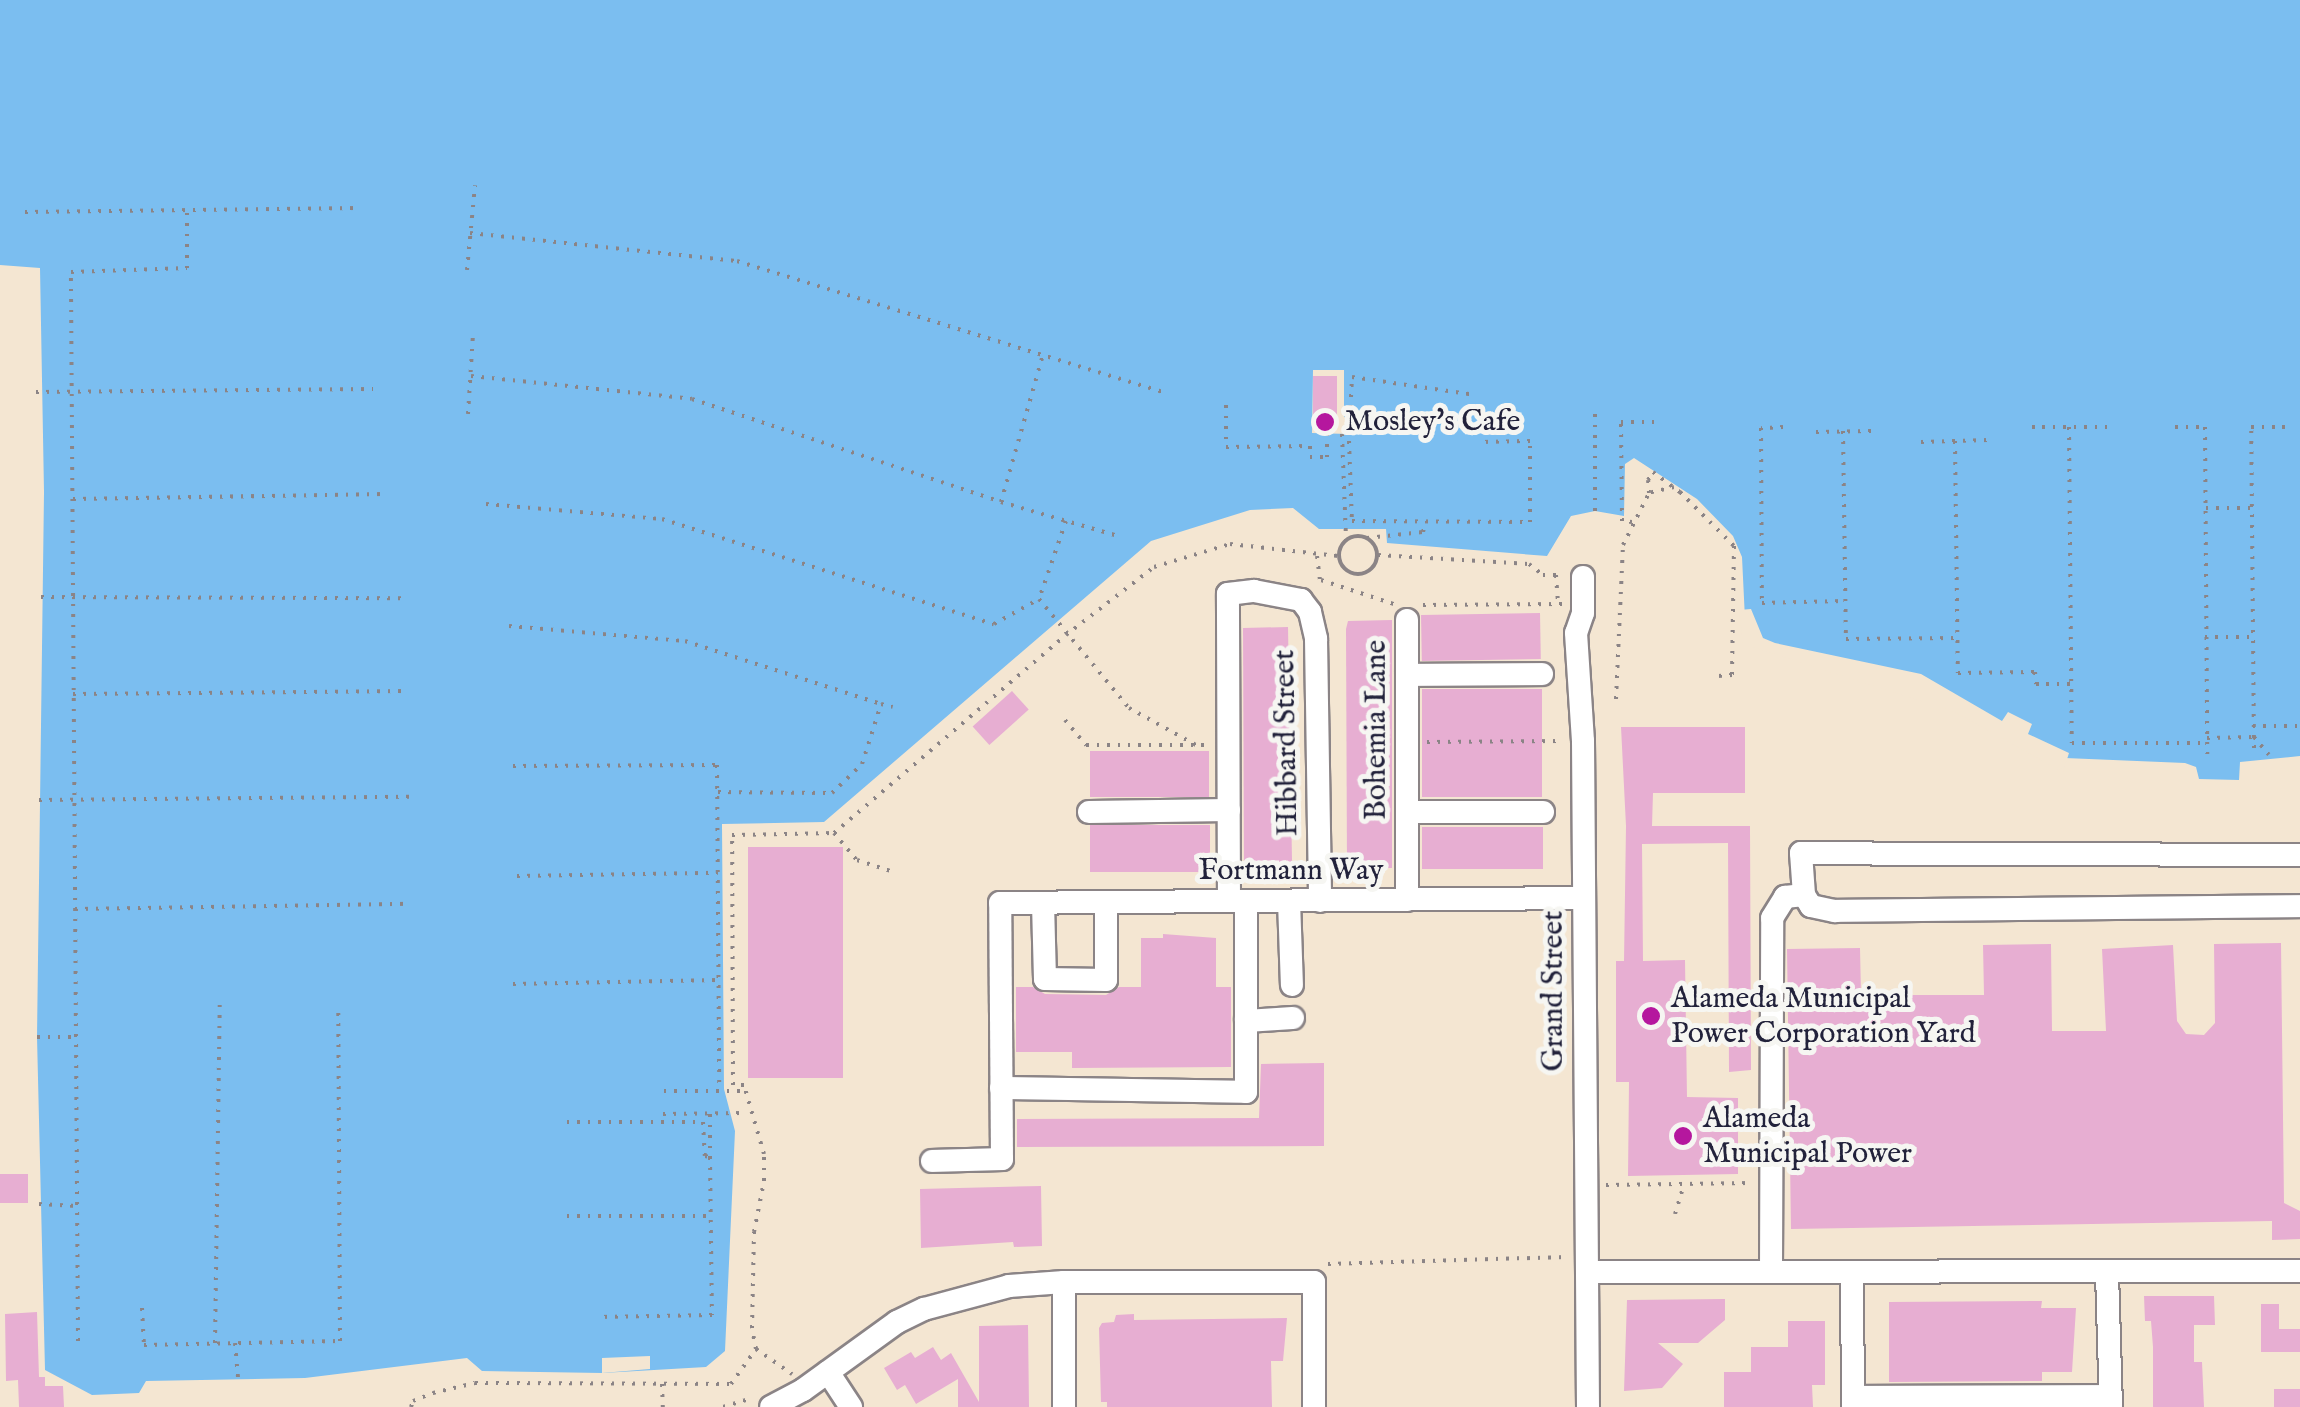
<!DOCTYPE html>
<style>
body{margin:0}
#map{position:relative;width:2300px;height:1407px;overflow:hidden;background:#f4e6d2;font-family:"IM FELL English",serif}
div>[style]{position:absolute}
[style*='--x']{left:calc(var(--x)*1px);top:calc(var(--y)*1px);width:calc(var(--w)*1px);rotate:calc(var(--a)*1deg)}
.water>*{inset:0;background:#7bbef0}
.pier>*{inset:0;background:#f4e6d2}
.building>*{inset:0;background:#e7aed2;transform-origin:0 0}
.path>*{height:4px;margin-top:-2px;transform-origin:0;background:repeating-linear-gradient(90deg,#8b8486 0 2.5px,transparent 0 10.5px)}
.path>.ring{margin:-2px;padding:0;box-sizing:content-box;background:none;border:4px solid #8b8486;border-radius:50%}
.roads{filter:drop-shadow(2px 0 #8b8486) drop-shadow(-2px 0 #8b8486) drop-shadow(0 2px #8b8486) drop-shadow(0 -2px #8b8486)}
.minor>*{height:22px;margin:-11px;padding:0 11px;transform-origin:11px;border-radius:11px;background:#fff}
.dots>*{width:28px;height:28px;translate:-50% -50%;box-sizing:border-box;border:5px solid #f6f6f2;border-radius:50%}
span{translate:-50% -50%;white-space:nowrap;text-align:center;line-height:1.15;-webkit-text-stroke:10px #f6f6f2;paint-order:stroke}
.poi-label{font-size:30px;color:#22223b}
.left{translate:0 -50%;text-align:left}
.street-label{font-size:30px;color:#22223b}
</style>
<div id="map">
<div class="water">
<i style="clip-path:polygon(0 0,2300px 0,2300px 756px,2240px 762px,2239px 780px,2199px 779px,2196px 767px,2185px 763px,2065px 758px,2064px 767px,1957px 707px,1746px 640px,1742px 557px,1733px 536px,1697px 499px,1634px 458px,1625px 464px,1624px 516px,1595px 511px,1571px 516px,1547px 556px,1387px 543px,1386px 529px,1319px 529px,1293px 508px,1250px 510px,1151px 541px,824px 822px,722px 824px,724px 1089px,735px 1131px,725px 1351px,706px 1367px,602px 1373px,482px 1371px,467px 1358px,305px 1378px,146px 1381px,139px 1393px,92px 1395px,45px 1370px,37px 1037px,44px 492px,40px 268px,0 265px)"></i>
</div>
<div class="pier">
<i style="clip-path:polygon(1313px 370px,1344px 370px,1344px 417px,1350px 418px,1349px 434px,1312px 433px)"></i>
<i style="clip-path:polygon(1751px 609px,1763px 638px,1775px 643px,1921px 674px,2002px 721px,2008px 712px,2032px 724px,2028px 734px,2069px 753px,2063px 772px,1955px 712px,1743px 644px,1739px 610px)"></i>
<i style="clip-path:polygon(650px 1356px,650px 1369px,602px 1373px,602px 1358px)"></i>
</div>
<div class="building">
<i style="left:1313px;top:376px;width:24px;height:48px"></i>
<i style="left:1540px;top:613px;width:46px;height:119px;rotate:89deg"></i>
<i style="clip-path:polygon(1392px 620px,1392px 868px,1347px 868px,1346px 629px,1348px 621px)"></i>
<i style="clip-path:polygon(1288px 627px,1292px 860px,1289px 867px,1244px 868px,1243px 628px)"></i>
<i style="left:1542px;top:689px;width:108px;height:120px;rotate:90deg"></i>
<i style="left:1012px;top:691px;width:25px;height:53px;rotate:48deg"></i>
<i style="clip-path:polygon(1621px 727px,1745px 727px,1745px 793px,1653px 793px,1652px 826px,1750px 826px,1751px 1070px,1729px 1072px,1728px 843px,1642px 844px,1643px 961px,1685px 960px,1687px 1097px,1738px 1098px,1738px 1174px,1628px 1176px,1629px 1082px,1616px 1082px,1616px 961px,1624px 961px,1626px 826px)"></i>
<i style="left:1090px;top:751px;width:119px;height:46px"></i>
<i style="left:1210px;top:825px;width:47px;height:120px;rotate:90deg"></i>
<i style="left:1422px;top:827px;width:121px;height:42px"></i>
<i style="left:843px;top:847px;width:231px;height:95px;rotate:90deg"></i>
<i style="clip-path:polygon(1163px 934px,1216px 938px,1216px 987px,1231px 987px,1231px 1067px,1072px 1068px,1072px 1052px,1016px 1052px,1016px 987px,1033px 987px,1045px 994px,1106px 995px,1119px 987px,1141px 987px,1141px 938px,1163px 938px)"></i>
<i style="clip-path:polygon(2281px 943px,2284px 1203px,2300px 1211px,2300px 1239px,2272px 1240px,2272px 1221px,1791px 1229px,1787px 949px,1860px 948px,1861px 995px,1984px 995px,1983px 945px,2051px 944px,2052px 1031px,2106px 1031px,2102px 949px,2173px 945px,2177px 1021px,2186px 1034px,2204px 1035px,2215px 1023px,2214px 944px)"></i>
<i style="clip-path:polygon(1324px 1063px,1324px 1146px,1017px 1147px,1017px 1119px,1259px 1118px,1261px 1064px)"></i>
<i style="left:0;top:1174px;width:28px;height:29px"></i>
<i style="clip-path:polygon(1041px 1186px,1042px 1246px,1014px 1247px,1013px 1242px,921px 1248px,920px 1189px)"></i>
<i style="clip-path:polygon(2144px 1296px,2214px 1296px,2215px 1325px,2194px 1325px,2194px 1362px,2202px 1362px,2204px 1407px,2153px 1407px,2153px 1347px,2151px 1321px,2145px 1321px)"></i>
<i style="clip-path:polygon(1725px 1299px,1725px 1320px,1698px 1343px,1658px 1343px,1683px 1364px,1662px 1388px,1624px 1391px,1627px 1300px)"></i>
<i style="clip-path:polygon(2042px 1301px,2041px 1308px,2076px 1308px,2072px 1372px,2042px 1372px,2042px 1381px,1889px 1382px,1889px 1302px)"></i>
<i style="clip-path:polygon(2261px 1304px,2279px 1304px,2279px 1329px,2300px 1329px,2300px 1352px,2261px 1352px)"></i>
<i style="clip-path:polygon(37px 1312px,39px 1377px,45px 1377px,45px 1386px,63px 1386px,64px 1407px,19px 1407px,18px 1380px,6px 1381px,5px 1314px)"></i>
<i style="clip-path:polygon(1134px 1314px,1134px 1320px,1287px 1318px,1283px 1361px,1271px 1361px,1272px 1407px,1107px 1407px,1107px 1402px,1101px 1402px,1099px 1328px,1102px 1323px,1114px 1322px,1116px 1315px)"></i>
<i style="clip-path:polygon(1788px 1321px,1825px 1321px,1825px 1385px,1812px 1385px,1813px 1407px,1724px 1407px,1724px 1372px,1751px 1372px,1751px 1347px,1788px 1347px)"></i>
<i style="clip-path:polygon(1028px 1325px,1029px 1407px,958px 1407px,958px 1379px,916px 1404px,905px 1385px,897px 1390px,884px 1368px,911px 1352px,915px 1358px,933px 1347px,941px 1360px,951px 1353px,979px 1402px,979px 1326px)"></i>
<i style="left:2300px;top:1389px;width:18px;height:26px;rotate:90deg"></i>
</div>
<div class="path">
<i style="--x:25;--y:212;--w:334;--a:-0.7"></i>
<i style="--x:470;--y:233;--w:268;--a:6"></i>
<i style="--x:737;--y:261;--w:449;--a:17.1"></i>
<i style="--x:467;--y:270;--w:85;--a:-84.6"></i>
<i style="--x:471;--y:376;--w:222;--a:5.9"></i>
<i style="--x:692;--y:399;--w:326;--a:18.4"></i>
<i style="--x:1001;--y:502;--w:122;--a:16.2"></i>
<i style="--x:36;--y:392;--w:337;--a:-0.5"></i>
<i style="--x:1226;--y:405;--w:42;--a:90"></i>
<i style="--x:1226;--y:447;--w:84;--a:-0.7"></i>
<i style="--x:1310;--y:446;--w:11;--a:90"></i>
<i style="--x:1310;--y:457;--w:17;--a:0"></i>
<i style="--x:1327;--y:457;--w:24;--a:-90"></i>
<i style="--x:468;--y:414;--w:80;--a:-86.4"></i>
<i style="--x:1350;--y:418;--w:41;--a:-87.2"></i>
<i style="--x:1352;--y:377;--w:125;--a:8.3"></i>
<i style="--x:1783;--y:427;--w:22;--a:177"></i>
<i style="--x:1761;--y:428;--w:175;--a:89.7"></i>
<i style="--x:1762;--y:603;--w:83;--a:-1.4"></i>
<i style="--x:2032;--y:427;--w:75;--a:0"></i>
<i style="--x:2069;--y:427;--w:316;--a:89.5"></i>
<i style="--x:2072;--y:743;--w:135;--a:0"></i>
<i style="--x:2175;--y:427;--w:30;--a:0"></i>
<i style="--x:2205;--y:427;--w:327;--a:89.6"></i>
<i style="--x:1843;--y:431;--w:208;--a:89.2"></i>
<i style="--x:1846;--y:639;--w:111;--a:-0.5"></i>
<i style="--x:1816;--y:432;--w:55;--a:-1"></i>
<i style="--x:1342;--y:434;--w:106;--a:87.8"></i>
<i style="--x:1349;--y:441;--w:80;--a:87.9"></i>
<i style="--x:1352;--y:521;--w:178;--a:0.3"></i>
<i style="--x:1530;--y:522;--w:81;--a:-90"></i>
<i style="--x:1530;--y:441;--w:49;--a:178.8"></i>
<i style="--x:1955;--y:441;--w:232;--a:89.3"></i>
<i style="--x:1958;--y:673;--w:77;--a:-0.7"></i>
<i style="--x:2035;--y:672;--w:12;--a:85"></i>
<i style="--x:2036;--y:684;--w:34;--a:0"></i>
<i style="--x:1921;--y:442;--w:67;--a:-1.7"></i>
<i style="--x:1674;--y:487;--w:26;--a:167"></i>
<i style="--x:1649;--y:493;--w:13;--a:-94"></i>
<i style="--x:1648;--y:480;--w:9;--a:-58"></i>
<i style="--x:1653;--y:472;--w:34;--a:37"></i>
<i style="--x:1680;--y:492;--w:76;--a:45"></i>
<i style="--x:1734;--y:546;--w:129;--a:90.9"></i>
<i style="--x:1732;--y:675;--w:14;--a:176"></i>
<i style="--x:73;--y:499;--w:311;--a:-0.9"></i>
<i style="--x:1001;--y:502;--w:153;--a:-74.1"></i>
<i style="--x:486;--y:504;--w:177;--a:4.9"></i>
<i style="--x:662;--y:519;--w:348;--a:17.6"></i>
<i style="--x:994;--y:624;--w:51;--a:-29.1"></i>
<i style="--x:2206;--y:508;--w:45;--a:0"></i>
<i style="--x:1595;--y:511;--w:101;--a:-90"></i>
<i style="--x:1066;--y:521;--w:83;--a:109.1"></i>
<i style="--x:1039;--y:599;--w:141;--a:50.5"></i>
<i style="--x:1129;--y:708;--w:77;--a:28.9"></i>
<i style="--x:1632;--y:522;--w:10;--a:-174"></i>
<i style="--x:1622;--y:521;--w:99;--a:-90.6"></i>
<i style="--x:1621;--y:422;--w:33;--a:0"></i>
<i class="ring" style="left:1339px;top:536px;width:34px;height:34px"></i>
<i style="--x:1367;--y:538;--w:56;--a:-6.1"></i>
<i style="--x:1423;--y:532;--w:8;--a:-76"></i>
<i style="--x:1378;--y:555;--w:151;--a:3.4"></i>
<i style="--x:1529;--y:564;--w:18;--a:38"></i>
<i style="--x:1543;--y:575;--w:13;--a:0"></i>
<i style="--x:1556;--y:575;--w:28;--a:86"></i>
<i style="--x:1317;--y:556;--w:25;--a:83"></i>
<i style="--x:1321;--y:580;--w:77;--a:18.2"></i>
<i style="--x:41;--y:597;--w:364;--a:0.2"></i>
<i style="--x:1423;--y:605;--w:141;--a:-0.4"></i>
<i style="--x:509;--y:626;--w:177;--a:4.9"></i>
<i style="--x:685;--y:641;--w:206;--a:17.8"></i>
<i style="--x:2205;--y:637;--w:46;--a:0"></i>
<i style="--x:73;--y:694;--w:334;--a:-0.5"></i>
<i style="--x:1616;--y:699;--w:154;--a:-87.4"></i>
<i style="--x:1623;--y:545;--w:58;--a:-63.4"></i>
<i style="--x:1065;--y:720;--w:33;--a:50"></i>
<i style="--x:1086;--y:745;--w:123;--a:0"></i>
<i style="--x:2253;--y:726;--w:47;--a:0"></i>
<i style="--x:2207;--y:738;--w:47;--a:-1.2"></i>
<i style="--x:2254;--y:737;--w:23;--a:50"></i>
<i style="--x:1427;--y:742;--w:135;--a:-0.4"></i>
<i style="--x:2254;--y:748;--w:321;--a:-90.5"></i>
<i style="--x:2251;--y:427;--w:41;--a:0"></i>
<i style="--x:513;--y:766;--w:204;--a:-0.3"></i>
<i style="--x:717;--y:765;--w:323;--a:89.6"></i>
<i style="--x:718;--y:792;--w:114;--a:0.5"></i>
<i style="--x:832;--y:793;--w:42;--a:-44"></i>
<i style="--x:862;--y:764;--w:63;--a:-72.4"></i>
<i style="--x:881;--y:704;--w:12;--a:14"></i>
<i style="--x:39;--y:800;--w:371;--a:-0.5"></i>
<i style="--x:834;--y:833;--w:35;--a:50"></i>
<i style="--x:857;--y:860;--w:35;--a:18"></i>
<i style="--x:517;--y:876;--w:201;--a:-0.9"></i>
<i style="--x:75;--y:909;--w:335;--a:-0.9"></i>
<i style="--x:513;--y:984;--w:205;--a:-1.1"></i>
<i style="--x:37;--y:1037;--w:38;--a:0"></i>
<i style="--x:664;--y:1091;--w:78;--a:0"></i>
<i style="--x:663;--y:1114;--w:80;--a:-0.7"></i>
<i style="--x:710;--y:1114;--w:43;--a:90"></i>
<i style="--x:567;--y:1122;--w:136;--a:0"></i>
<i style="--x:703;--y:1122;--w:34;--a:87"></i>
<i style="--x:705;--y:1156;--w:5;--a:11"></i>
<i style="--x:710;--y:1157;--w:158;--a:89.3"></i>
<i style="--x:712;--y:1315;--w:115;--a:179"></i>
<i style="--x:1606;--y:1185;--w:145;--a:-0.8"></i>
<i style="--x:39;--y:1204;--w:38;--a:3"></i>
<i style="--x:1675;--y:1214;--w:31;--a:-73"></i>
<i style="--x:567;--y:1216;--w:143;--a:0"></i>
<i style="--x:1328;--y:1264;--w:240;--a:-1.7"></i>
<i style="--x:142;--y:1308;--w:37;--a:87"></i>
<i style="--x:144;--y:1345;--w:196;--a:-1.2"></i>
<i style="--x:340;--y:1341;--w:332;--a:-90.3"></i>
<i style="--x:78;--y:1341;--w:1069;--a:-90.38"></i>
<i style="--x:71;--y:272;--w:116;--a:-2"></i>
<i style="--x:187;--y:268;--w:57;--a:-90"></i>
<i style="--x:215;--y:1343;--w:339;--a:-89.2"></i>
<i style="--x:235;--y:1343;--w:36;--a:85"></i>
<i style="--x:756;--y:1349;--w:44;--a:34.8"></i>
<i style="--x:662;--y:1384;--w:23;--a:88"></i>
<i style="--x:411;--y:1407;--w:6;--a:-72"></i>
<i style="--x:413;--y:1401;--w:22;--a:-22"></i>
<i style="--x:433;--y:1393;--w:43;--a:-13.4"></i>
<i style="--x:475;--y:1383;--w:256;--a:0.2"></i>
<i style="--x:731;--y:1384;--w:43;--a:-54.5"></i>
<i style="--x:756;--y:1349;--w:21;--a:-101"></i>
<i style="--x:752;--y:1328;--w:96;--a:-88.8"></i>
<i style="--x:754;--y:1232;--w:52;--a:-78.9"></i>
<i style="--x:764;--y:1181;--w:27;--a:-90"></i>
<i style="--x:764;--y:1154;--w:72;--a:-106.2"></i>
<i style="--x:744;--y:1085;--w:11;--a:180"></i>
<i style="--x:733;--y:1085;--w:250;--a:-90.2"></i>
<i style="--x:732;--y:835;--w:102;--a:-1.1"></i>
<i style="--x:834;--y:833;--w:305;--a:-40.5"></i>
<i style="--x:1066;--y:635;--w:111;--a:-37.7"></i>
<i style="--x:1154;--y:567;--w:79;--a:-16.8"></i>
<i style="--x:1230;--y:544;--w:109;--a:6.3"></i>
<i style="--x:723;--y:1407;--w:30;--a:-17"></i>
</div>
<div class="roads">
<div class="minor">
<i style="--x:1583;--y:577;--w:36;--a:90"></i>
<i style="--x:1583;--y:613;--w:21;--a:109"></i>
<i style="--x:1576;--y:633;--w:108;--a:86.3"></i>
<i style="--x:1583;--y:741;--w:666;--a:89.57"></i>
<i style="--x:1407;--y:675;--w:135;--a:-0.4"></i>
<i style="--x:1089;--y:812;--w:140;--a:-0.8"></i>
<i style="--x:1407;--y:812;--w:136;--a:0"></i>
<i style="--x:2300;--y:855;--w:499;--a:-179.8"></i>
<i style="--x:1801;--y:853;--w:42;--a:85.9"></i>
<i style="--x:1804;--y:895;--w:13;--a:58"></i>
<i style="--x:1811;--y:906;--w:25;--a:12"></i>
<i style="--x:1835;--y:911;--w:465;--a:-0.6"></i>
<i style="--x:1407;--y:900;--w:280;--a:-90"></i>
<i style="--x:1229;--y:901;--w:307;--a:-90.2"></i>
<i style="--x:1228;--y:594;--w:26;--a:-7"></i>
<i style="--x:1254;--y:591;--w:48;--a:10.8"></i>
<i style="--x:1301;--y:600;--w:15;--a:53"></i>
<i style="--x:1310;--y:612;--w:28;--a:77"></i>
<i style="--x:1316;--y:639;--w:262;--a:89.1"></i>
<i style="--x:1289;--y:901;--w:84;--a:88"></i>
<i style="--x:1043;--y:903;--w:76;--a:88.5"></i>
<i style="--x:1045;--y:979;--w:61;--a:0.9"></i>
<i style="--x:1106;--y:980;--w:78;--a:-90"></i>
<i style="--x:1246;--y:1021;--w:47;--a:-3.7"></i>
<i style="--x:1001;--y:1088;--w:245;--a:0.9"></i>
<i style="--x:1246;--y:1092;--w:190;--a:-90"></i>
<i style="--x:932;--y:1161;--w:70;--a:-1.6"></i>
<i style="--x:1002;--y:1159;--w:256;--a:-90.4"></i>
<i style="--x:1000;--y:903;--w:583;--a:-0.49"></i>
<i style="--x:1587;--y:1272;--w:713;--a:-0.08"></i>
<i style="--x:1771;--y:1272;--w:354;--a:-89.8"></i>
<i style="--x:1772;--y:918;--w:25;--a:-58"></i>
<i style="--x:1785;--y:897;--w:19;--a:-6"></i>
<i style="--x:1852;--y:1272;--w:135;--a:89.6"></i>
<i style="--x:2107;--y:1273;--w:134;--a:88.3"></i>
<i style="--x:1064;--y:1282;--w:125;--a:90"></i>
<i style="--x:828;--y:1372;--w:42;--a:56.7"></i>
<i style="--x:1853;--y:1397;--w:258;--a:-0.2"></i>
<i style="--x:771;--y:1407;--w:36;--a:-28"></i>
<i style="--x:803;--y:1390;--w:116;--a:-35.9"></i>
<i style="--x:897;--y:1322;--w:30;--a:-26"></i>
<i style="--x:924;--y:1309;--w:88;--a:-15.1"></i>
<i style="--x:1009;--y:1286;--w:55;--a:-4.2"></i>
<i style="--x:1064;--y:1282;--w:250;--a:0"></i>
<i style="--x:1314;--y:1282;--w:125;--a:90"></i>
</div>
</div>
<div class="dots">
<i style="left:1325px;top:422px;background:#b5179e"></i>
<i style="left:1651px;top:1016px;background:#b5179e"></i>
<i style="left:1683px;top:1136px;background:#b5179e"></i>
</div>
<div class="poi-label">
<span class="left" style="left:1345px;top:422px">Mosley's Cafe</span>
<span class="left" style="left:1671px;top:1016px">Alameda Municipal<br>Power Corporation Yard</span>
<span class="left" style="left:1703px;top:1136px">Alameda<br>Municipal Power</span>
</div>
<div class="street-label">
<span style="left:1377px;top:730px;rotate:-90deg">Bohemia Lane</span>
<span style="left:1287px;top:743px;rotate:-91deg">Hibbard Street</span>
<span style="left:1291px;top:871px">Fortmann Way</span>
<span style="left:1554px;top:991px;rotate:-90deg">Grand Street</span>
</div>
</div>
